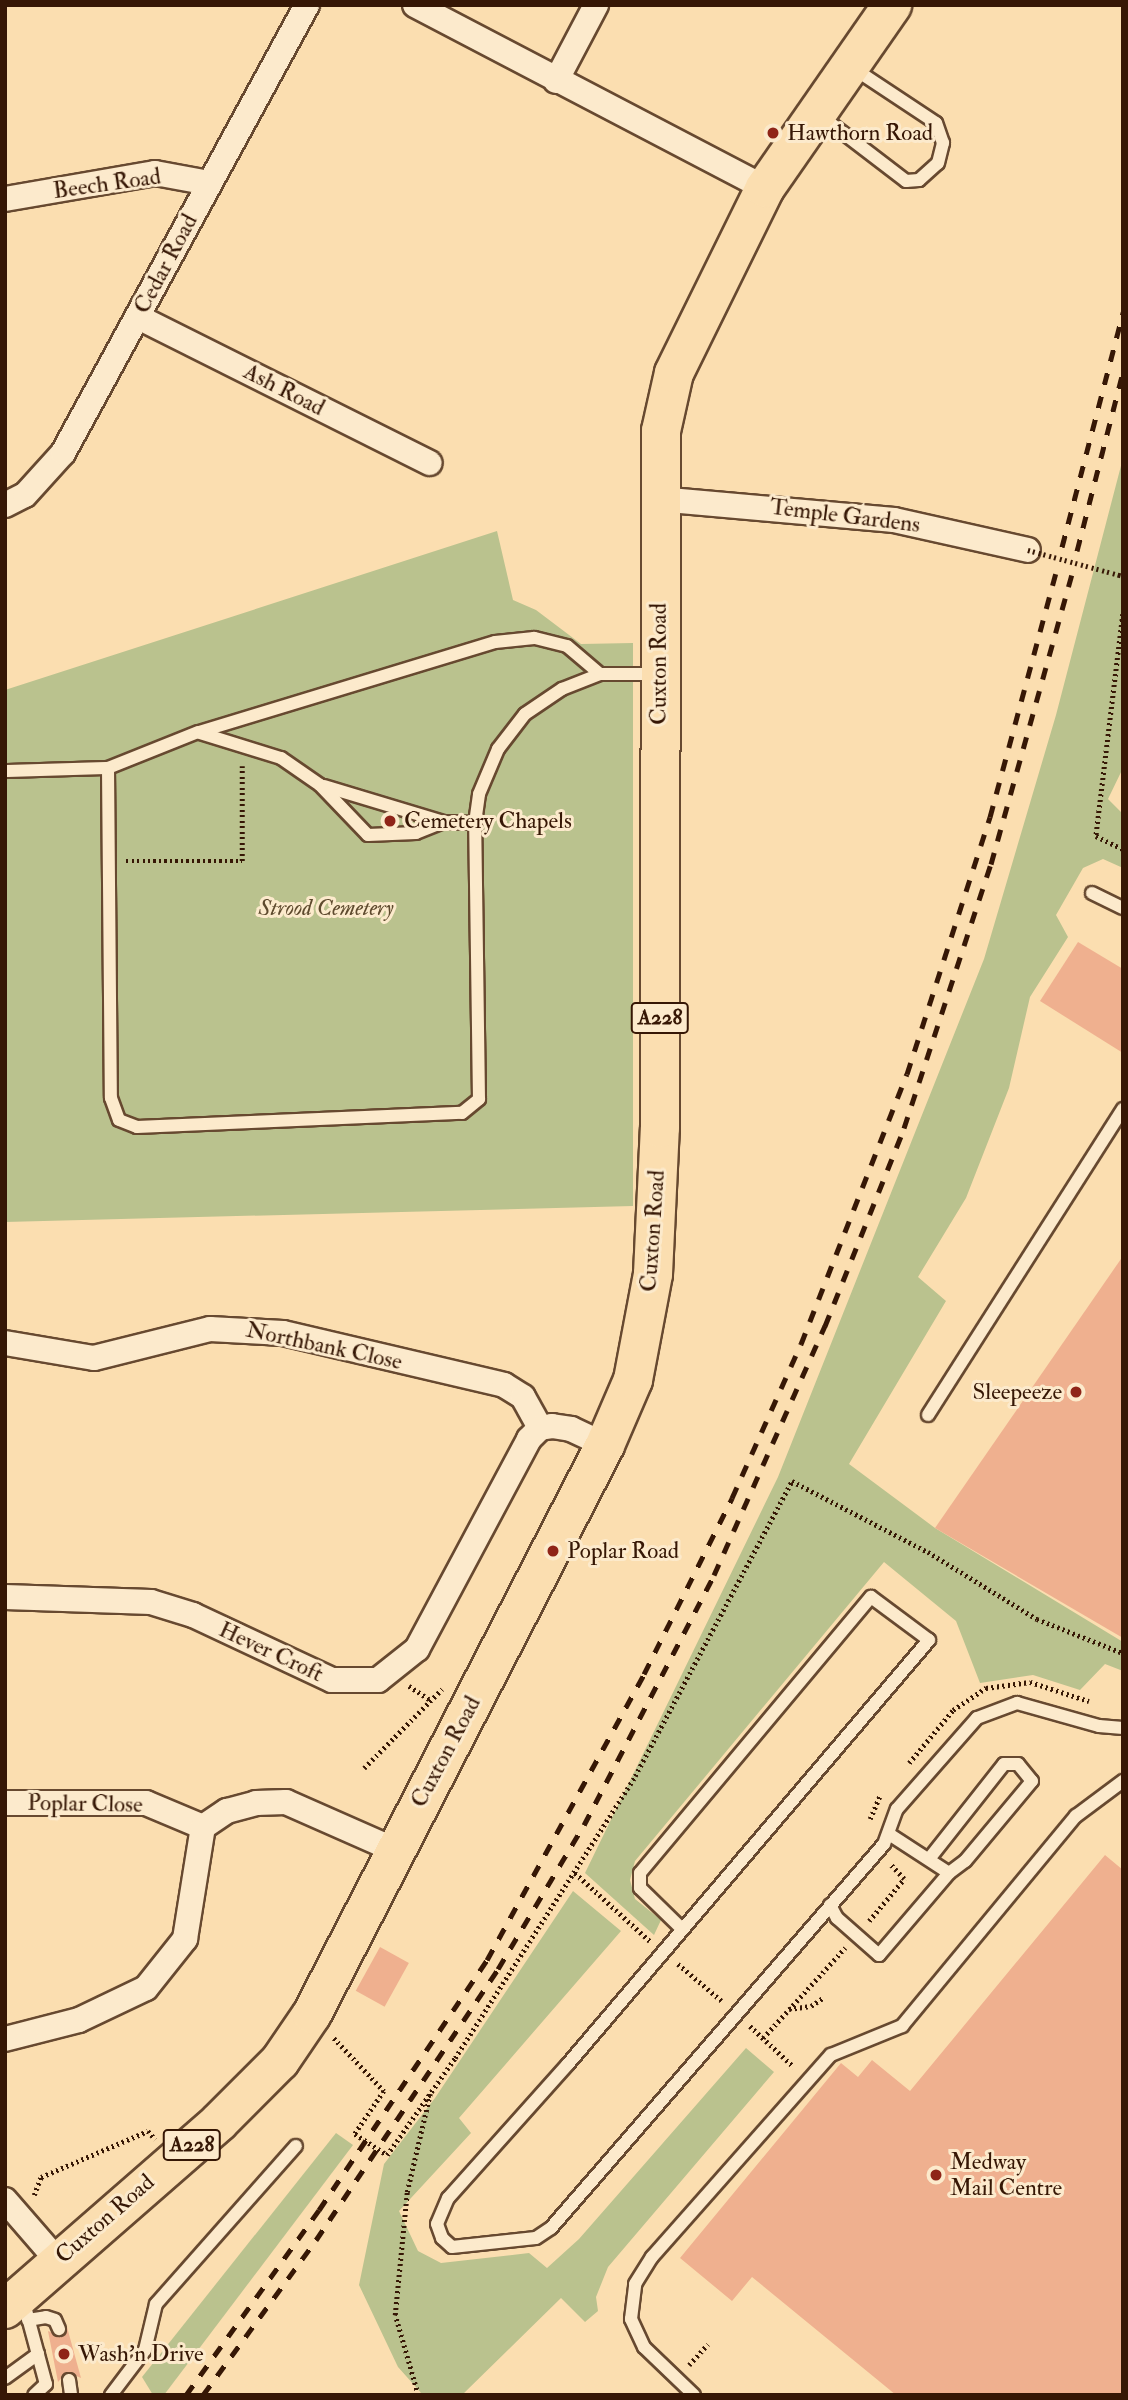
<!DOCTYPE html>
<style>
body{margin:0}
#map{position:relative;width:1128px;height:2400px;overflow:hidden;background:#fbdeb0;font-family:"IM FELL Double Pica",serif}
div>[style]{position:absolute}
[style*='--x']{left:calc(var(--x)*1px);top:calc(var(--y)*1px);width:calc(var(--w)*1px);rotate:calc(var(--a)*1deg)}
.green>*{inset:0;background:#bac28e}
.building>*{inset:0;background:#efb08f;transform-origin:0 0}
.path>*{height:4.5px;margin-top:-2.25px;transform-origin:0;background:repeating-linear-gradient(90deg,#361705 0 2px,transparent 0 5.5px)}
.roads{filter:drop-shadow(2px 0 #674930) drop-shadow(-2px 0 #674930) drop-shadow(0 2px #674930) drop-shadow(0 -2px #674930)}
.lane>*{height:12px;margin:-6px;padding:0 6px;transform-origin:6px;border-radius:6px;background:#fceacc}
.street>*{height:24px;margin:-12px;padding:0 12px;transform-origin:12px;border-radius:12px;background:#fceacc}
.primary>*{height:38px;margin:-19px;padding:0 19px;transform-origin:19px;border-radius:19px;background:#fbdeb0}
.rail>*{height:5px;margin-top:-2.5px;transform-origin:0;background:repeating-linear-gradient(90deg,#361705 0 12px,transparent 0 24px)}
.path-bridge>*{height:4.5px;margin-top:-2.25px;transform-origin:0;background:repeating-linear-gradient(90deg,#361705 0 2px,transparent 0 5.5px)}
.dots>*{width:19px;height:19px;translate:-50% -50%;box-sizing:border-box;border:4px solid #fceacc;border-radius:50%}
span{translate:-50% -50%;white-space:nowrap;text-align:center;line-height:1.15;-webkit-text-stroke:6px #fceacc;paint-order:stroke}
.shield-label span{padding:2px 5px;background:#fceacc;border:2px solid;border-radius:5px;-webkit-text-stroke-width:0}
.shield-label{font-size:21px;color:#361705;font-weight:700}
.poi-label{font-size:23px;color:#361705}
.left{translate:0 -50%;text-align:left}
.right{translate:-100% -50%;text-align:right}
.street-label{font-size:23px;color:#361705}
.park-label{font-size:23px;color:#5e4a2e;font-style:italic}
.frame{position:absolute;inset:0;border:7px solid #361705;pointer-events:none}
</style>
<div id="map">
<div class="green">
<i style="clip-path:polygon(1123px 458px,1123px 768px,1108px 799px,1123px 814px,1123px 868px,1103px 859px,1083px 868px,1056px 915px,1068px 937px,1030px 997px,1009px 1088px,966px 1198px,918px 1277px,946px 1301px,849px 1464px,935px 1528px,1123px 1642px,1123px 1671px,1105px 1664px,1080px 1690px,1033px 1675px,980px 1683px,956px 1621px,884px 1562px,635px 1861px,630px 1880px,635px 1899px,661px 1920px,654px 1935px,585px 1873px,778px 1477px,984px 959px,1056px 715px)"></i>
<i style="clip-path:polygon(497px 531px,513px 600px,536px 610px,581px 644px,633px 643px,633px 1206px,5px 1222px,5px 690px)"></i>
<i style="clip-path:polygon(573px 1891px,621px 1931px,459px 2118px,471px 2133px,399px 2211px,418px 2251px,441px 2263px,529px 2253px,547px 2268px,579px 2239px,746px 2048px,774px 2072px,608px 2267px,596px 2297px,598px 2311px,585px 2322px,561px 2298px,462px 2395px,423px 2395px,398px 2367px,359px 2285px,384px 2164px,435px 2098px)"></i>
<i style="clip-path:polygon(336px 2133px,353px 2145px,164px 2395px,153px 2395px,142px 2377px)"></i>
</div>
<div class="building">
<i style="clip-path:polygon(1078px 942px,1123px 969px,1123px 1053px,1040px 1001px)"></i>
<i style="clip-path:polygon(1123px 1256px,1123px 1638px,935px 1528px)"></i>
<i style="clip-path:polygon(1105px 1855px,1123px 1870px,1123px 2395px,896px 2395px,752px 2277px,732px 2301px,680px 2258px,841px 2063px,858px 2077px,872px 2060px,910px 2091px)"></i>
<i style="left:380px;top:1947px;width:33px;height:50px;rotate:29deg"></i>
<i style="clip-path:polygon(67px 2327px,81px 2378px,67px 2372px,58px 2382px,48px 2331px,62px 2337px)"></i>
</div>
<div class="path">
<i style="--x:1123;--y:614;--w:224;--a:96.9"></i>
<i style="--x:1096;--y:836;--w:30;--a:26"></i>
<i style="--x:126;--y:861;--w:116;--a:0"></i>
<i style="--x:242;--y:861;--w:95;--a:-90"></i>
<i style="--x:409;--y:1686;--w:24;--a:33"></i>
<i style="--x:909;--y:1763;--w:69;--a:-50.3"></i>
<i style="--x:953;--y:1710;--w:40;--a:-34"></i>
<i style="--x:986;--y:1688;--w:44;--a:-7.8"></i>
<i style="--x:1030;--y:1682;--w:62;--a:17.9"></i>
<i style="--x:364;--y:1768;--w:111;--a:-45.4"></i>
<i style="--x:870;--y:1819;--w:25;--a:-67"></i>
<i style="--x:575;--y:1873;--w:101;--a:42.2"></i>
<i style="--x:869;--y:1921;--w:55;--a:-50.2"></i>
<i style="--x:904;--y:1879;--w:19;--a:-133"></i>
<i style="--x:678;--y:1964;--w:57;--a:40.1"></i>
<i style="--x:789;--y:2009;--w:22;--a:-8"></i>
<i style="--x:811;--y:2006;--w:14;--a:-34"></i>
<i style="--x:750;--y:2026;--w:60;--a:43"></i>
<i style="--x:334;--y:2038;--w:73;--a:46.7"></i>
<i style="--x:384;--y:2091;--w:52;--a:124"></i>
<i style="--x:763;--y:2038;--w:122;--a:-47.7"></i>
<i style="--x:387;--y:2155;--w:118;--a:-55"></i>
<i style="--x:455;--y:2058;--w:335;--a:-57.4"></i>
<i style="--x:635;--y:1776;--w:334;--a:-62"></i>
<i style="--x:792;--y:1481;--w:153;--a:27.6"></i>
<i style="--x:928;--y:1552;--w:128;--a:31.6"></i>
<i style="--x:1037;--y:1619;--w:92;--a:21.6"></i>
<i style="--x:34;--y:2195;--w:19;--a:-69"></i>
<i style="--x:41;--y:2177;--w:116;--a:-23.3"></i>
<i style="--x:148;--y:2131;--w:11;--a:49"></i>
<i style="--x:689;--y:2365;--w:28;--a:-48"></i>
<i style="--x:418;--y:2395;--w:83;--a:-106"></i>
<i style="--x:395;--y:2315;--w:124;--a:-84.4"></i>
<i style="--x:407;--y:2192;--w:101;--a:-76.8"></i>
</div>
<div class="roads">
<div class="lane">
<i style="--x:821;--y:116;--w:107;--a:37.4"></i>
<i style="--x:906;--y:181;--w:13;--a:-4"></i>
<i style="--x:919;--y:180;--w:25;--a:-42"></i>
<i style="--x:938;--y:163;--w:21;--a:-76"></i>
<i style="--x:943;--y:143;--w:21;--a:-109"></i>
<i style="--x:936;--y:123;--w:100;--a:-146.5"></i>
<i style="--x:600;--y:674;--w:43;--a:-139.7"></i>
<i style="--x:567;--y:646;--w:34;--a:-166"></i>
<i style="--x:534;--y:638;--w:39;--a:174"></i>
<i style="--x:495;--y:642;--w:310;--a:163.1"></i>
<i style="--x:198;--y:732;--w:97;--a:158.2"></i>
<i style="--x:108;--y:768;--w:330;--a:89.5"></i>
<i style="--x:111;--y:1098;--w:23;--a:70"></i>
<i style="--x:119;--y:1120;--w:19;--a:21"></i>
<i style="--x:137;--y:1127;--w:325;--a:-2.5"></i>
<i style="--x:462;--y:1113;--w:22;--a:-39"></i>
<i style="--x:479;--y:1099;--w:276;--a:-90.8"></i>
<i style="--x:475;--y:823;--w:29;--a:-82"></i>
<i style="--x:479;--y:794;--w:49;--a:-67.1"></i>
<i style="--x:498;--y:749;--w:44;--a:-52.4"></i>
<i style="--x:525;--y:714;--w:45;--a:-34"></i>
<i style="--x:562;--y:689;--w:41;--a:-21.5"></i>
<i style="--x:600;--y:674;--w:58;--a:0"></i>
<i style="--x:200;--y:733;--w:85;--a:17.2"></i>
<i style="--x:281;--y:758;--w:47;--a:34.7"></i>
<i style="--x:320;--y:785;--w:69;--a:46.2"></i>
<i style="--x:368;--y:835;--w:48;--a:-2.4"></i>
<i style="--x:416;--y:833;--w:29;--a:-22"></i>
<i style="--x:443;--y:822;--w:32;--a:2"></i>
<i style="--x:5;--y:771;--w:103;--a:-1.7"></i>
<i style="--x:324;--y:786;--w:124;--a:16.8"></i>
<i style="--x:1092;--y:893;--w:34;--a:26"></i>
<i style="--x:928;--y:1415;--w:363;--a:-57.5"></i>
<i style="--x:929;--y:1859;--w:121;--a:-51.7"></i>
<i style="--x:1004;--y:1764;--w:14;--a:0"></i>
<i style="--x:1018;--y:1764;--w:22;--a:51"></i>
<i style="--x:1032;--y:1781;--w:104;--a:129.9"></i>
<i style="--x:965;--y:1861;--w:20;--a:143"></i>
<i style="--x:830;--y:1905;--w:15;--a:62"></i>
<i style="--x:837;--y:1918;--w:56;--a:41.4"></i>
<i style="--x:879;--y:1955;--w:108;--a:-49.5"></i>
<i style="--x:949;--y:1873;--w:72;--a:-147"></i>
<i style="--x:680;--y:1927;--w:56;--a:-135.7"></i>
<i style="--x:640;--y:1888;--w:15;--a:-90"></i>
<i style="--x:640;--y:1873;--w:360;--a:-50.1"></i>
<i style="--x:871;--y:1597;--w:72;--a:36.6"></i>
<i style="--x:929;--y:1640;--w:557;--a:130.41"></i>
<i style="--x:568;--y:2064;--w:180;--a:131.8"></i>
<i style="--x:448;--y:2198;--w:28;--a:113"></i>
<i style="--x:437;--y:2224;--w:15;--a:70"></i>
<i style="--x:442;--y:2238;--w:13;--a:42"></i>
<i style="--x:452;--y:2247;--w:84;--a:-6.1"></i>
<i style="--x:536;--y:2238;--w:18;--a:-34"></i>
<i style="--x:551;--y:2228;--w:508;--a:-49.07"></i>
<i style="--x:884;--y:1844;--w:37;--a:-70"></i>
<i style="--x:897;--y:1809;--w:121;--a:-48.7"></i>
<i style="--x:977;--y:1718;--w:43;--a:-20.6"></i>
<i style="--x:1017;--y:1703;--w:85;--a:15.7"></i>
<i style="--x:1099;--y:1726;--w:24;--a:5"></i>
<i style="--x:23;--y:2299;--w:88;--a:74.9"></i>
<i style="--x:46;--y:2384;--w:16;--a:137"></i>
<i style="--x:28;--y:2320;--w:18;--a:-9"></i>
<i style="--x:46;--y:2317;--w:9;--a:18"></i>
<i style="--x:55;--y:2320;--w:10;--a:66"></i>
<i style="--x:5;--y:2378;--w:41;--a:-36"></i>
<i style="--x:69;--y:2380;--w:15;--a:82"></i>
<i style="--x:111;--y:2395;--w:56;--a:-52.9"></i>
<i style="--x:145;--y:2350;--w:47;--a:-76.6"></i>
<i style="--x:156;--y:2304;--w:211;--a:-48.5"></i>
<i style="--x:694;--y:2395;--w:69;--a:-136.2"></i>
<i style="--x:644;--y:2347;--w:31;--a:-115"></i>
<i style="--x:631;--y:2319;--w:35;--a:-83"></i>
<i style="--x:635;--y:2284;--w:32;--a:-58"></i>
<i style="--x:652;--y:2257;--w:270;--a:-48.5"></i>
<i style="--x:831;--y:2055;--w:77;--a:-22.2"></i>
<i style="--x:902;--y:2026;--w:273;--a:-50.4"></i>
<i style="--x:1076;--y:1816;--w:59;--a:-36.7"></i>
</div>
<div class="street">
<i style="--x:415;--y:5;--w:395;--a:27.6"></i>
<i style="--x:556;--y:81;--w:86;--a:-62.2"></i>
<i style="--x:5;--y:199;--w:152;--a:-9.8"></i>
<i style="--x:155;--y:173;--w:55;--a:10.5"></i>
<i style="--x:138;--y:317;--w:326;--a:26.6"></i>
<i style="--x:658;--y:499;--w:237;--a:5.1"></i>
<i style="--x:894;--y:520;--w:137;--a:12.6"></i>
<i style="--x:5;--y:505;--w:22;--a:-27"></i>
<i style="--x:25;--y:495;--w:57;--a:-47.9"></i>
<i style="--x:63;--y:453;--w:510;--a:-61.43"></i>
<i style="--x:5;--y:1343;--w:90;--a:9.6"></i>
<i style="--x:94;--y:1358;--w:120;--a:-14"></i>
<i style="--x:210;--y:1329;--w:73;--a:3.1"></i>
<i style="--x:283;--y:1333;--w:227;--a:13.2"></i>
<i style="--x:504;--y:1385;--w:22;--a:32"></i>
<i style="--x:523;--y:1397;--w:35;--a:61"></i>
<i style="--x:5;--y:1597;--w:146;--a:2"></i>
<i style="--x:151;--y:1602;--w:44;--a:17.2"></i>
<i style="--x:193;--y:1615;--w:153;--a:25.1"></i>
<i style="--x:332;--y:1680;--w:46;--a:0"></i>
<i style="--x:378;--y:1680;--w:50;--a:-38.5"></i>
<i style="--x:417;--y:1649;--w:238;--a:-61.9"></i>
<i style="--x:529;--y:1439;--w:16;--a:-45"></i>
<i style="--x:540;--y:1428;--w:12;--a:-9"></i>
<i style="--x:552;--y:1426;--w:19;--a:9"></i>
<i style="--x:571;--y:1429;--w:38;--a:25"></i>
<i style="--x:5;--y:1803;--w:141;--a:0"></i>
<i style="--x:146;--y:1803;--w:62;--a:22.8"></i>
<i style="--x:5;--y:2039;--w:76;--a:-14.4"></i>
<i style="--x:79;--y:2020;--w:74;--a:-25.5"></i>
<i style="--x:146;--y:1988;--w:63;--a:-51.5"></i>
<i style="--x:185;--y:1939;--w:113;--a:-80.9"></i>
<i style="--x:203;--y:1827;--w:29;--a:-34"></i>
<i style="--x:227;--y:1811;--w:30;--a:-15"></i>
<i style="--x:256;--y:1803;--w:30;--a:-2"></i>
<i style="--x:286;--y:1802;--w:119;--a:23.8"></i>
<i style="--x:5;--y:2200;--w:79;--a:49.1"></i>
</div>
<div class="primary">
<i style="--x:5;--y:2309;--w:284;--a:-41.1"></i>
<i style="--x:219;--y:2122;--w:86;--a:-45"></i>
<i style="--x:280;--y:2061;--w:57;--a:-55.8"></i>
<i style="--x:312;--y:2014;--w:640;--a:-62.75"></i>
<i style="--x:605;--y:1445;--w:71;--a:-66.7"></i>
<i style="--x:633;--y:1380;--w:108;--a:-79.3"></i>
<i style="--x:653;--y:1274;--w:146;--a:-87.3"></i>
<i style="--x:660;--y:1128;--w:697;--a:-89.92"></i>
<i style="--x:661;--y:431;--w:59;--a:-77.4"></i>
<i style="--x:674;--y:373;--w:206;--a:-63.8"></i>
<i style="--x:765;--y:188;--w:223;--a:-55.2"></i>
</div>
</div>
<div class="rail">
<i style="--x:1062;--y:547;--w:243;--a:-75.4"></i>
<i style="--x:1077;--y:551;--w:185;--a:-75.6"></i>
<i style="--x:186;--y:2395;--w:228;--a:-54.3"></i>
<i style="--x:319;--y:2210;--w:301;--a:-56.1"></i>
<i style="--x:487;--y:1960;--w:326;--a:-61.2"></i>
<i style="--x:644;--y:1674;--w:197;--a:-63.4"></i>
<i style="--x:732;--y:1498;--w:169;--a:-65.9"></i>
<i style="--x:801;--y:1344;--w:290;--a:-68.6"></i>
<i style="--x:907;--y:1074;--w:270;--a:-72.1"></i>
<i style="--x:990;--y:817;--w:257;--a:-74.9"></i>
<i style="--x:203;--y:2395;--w:192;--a:-53.9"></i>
<i style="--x:316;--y:2240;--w:326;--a:-56.1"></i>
<i style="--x:498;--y:1969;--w:168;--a:-59.2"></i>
<i style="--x:584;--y:1825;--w:282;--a:-62.5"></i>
<i style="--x:714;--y:1575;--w:273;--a:-66"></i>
<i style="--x:825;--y:1326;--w:213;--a:-68.2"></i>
<i style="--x:904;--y:1128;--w:278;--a:-71.8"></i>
<i style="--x:991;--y:864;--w:302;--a:-74.4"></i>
</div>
<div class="path-bridge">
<i style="--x:1028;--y:550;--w:98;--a:15.3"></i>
<i style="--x:355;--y:2134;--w:38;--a:33"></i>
</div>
<div class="dots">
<i style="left:773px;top:133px;background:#8f2418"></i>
<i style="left:390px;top:821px;background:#8f2418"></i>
<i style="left:1076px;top:1392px;background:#8f2418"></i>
<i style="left:553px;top:1551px;background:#8f2418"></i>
<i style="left:936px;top:2175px;background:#8f2418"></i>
<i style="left:64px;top:2354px;background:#8f2418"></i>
</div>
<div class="shield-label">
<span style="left:660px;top:1018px">A228</span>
<span style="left:192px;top:2145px">A228</span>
</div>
<div class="poi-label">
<span class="left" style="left:787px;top:133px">Hawthorn Road</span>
<span class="left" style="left:404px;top:821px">Cemetery Chapels</span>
<span class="right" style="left:1062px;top:1392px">Sleepeeze</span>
<span class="left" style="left:567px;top:1551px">Poplar Road</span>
<span class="left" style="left:950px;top:2175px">Medway<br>Mail Centre</span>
<span class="left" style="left:78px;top:2354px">Wash'n Drive</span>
</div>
<div class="street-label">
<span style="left:107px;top:184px;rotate:-8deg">Beech Road</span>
<span style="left:166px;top:264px;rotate:-62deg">Cedar Road</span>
<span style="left:284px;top:390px;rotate:27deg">Ash Road</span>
<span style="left:845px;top:516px;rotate:7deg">Temple Gardens</span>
<span style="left:659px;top:664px;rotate:-90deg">Cuxton Road</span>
<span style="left:653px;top:1231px;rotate:-86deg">Cuxton Road</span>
<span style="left:324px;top:1346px;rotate:12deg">Northbank Close</span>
<span style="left:271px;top:1652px;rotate:25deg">Hever Croft</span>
<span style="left:446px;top:1752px;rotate:-62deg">Cuxton Road</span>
<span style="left:85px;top:1804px;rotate:1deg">Poplar Close</span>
<span style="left:105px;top:2219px;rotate:-41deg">Cuxton Road</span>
</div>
<div class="park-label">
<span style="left:326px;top:908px">Strood Cemetery</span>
</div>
<div class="frame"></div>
</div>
